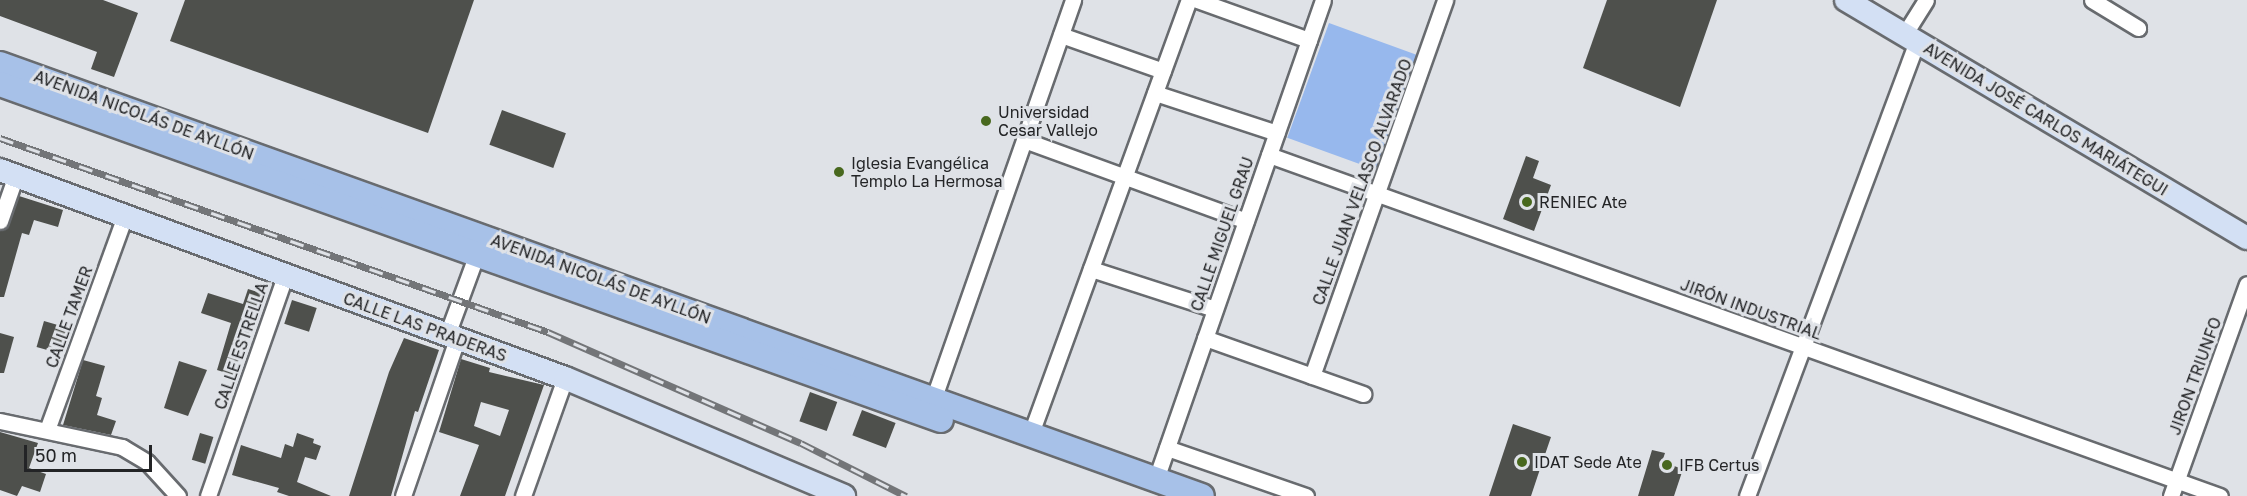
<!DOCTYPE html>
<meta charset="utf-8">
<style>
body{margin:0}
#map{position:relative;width:2247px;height:496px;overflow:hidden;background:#dfe2e7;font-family:"Golos Text",sans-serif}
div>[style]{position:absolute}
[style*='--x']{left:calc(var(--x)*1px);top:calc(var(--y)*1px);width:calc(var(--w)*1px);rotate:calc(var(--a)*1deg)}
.green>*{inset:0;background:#97b8ed;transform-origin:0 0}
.building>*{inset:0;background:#4e504c;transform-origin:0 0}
.roads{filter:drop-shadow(2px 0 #686b6f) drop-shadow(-2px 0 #686b6f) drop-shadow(0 2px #686b6f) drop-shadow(0 -2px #686b6f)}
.street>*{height:15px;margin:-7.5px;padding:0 7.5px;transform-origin:7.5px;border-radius:7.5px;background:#fff}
.secondary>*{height:22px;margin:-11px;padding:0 11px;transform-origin:11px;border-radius:11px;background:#d3e0f4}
.primary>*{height:24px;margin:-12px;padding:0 12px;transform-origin:12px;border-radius:12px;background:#a7c1e8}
.rail>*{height:7px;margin-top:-3.5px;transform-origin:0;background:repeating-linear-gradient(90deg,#dfe2e7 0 14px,#737578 0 28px);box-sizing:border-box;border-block:2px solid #737578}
.dots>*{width:16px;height:16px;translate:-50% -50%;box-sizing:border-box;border:3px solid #dfe2e7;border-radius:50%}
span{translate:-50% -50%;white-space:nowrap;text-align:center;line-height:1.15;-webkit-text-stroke:6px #dfe2e7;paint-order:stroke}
.poi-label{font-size:16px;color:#232426}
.left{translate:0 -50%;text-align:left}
.street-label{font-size:16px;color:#232426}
.scale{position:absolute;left:24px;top:445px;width:128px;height:27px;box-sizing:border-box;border:3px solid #232426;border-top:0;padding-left:8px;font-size:18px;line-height:21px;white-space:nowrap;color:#232426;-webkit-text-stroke:4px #dfe2e7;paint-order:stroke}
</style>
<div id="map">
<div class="green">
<i style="left:1329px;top:23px;width:96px;height:122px;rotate:20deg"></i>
</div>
<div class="building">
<i style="clip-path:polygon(0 0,103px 0,138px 13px,114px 77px,91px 69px,97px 52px,0 16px)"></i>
<i style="clip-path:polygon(185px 0,474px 0,428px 133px,170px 41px)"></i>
<i style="clip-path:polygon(1607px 0,1717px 0,1680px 107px,1583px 68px)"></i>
<i style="left:502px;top:110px;width:68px;height:37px;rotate:20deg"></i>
<i style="clip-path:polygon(1526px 156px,1539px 161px,1533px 178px,1551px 185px,1534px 231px,1503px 219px)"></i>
<i style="clip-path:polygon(19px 196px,63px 210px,58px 227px,34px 220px,29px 235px,22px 233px,4px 297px,0 297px,0 231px,9px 225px)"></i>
<i style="clip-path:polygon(248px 289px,264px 294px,233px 375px,217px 370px,231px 323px,201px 313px,208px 293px,243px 304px)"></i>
<i style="left:292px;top:300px;width:26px;height:25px;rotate:18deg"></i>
<i style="left:44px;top:321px;width:26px;height:27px;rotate:16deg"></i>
<i style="clip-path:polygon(0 333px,14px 337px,4px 373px,0 373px)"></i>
<i style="clip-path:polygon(404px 338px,439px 350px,418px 412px,415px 411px,391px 496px,349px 496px,389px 372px)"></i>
<i style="clip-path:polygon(evenodd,461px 359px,490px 368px,489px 372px,544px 385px,505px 496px,460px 496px,479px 445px,439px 432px,461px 359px,481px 402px,509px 410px,500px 436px,474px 426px,481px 402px)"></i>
<i style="clip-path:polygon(83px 360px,105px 366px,96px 396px,102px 398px,97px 415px,116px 421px,111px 435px,63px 425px)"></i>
<i style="clip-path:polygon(179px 361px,207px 370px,188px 416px,164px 408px)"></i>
<i style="left:810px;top:392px;width:29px;height:31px;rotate:20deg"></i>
<i style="left:862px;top:410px;width:36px;height:27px;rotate:21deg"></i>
<i style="clip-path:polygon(1513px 424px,1551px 437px,1538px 475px,1531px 496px,1489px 496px)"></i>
<i style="clip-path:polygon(0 432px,38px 443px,29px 468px,46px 474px,40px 492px,22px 486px,17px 496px,0 490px)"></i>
<i style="left:200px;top:433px;width:14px;height:28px;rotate:17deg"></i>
<i style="clip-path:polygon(297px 433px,314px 439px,313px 443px,321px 446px,316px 460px,305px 457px,297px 482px,331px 496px,289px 496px,277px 492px,279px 488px,232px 475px,241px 445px,281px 458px,285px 444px,293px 447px)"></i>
<i style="clip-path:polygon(1652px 450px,1665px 453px,1662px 462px,1683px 469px,1674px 496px,1638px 496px)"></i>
</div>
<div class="roads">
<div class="street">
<i style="--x:1197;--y:0;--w:119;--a:19.7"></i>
<i style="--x:2092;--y:0;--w:54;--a:31.3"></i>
<i style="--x:1061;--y:35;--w:108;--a:19.4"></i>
<i style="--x:1904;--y:35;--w:41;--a:-57.8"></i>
<i style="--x:1155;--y:93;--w:128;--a:18.2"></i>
<i style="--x:1024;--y:140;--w:236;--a:20"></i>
<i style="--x:1269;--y:155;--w:1010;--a:19.73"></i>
<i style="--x:0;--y:221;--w:49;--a:-70.8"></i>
<i style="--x:1091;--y:269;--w:130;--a:17.9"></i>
<i style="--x:447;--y:335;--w:93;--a:-69.8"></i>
<i style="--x:1205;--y:338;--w:168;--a:19.5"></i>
<i style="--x:1312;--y:376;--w:399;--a:-70.5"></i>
<i style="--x:933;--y:400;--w:424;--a:-70.7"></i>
<i style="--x:0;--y:421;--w:125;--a:12"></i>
<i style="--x:122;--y:447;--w:29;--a:31"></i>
<i style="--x:147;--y:462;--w:46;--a:47.6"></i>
<i style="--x:47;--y:430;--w:228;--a:-70"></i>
<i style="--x:1030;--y:436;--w:464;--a:-70"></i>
<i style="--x:1167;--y:448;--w:147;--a:19.1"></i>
<i style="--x:1156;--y:479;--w:507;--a:-70.78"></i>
<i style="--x:208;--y:496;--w:233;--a:-70.7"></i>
<i style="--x:403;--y:496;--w:166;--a:-71"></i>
<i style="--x:523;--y:496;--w:125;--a:-70.4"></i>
<i style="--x:1747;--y:496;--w:483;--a:-69.5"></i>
<i style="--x:2171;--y:496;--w:225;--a:-70.3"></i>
</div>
<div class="secondary">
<i style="--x:1846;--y:0;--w:466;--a:30.7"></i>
<i style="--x:0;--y:170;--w:602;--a:20.21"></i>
<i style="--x:565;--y:378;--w:303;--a:22.9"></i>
</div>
<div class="primary">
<i style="--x:0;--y:64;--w:1277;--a:19.77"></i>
<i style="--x:0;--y:84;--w:999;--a:19.65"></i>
</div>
</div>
<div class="rail">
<i style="--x:0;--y:138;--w:581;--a:19.49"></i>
<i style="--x:548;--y:332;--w:276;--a:23.7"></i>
<i style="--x:801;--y:443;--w:118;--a:26.8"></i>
</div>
<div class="dots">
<i style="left:986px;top:121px;background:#48681e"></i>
<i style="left:839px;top:172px;background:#48681e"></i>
<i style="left:1527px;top:202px;background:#48681e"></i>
<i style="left:1522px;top:462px;background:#48681e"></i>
<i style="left:1667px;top:465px;background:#48681e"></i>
</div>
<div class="poi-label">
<span class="left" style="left:998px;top:121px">Universidad<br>Cesar Vallejo</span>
<span class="left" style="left:851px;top:172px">Iglesia Evangélica<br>Templo La Hermosa</span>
<span class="left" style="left:1539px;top:202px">RENIEC Ate</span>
<span class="left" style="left:1534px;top:462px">IDAT Sede Ate</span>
<span class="left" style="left:1679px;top:465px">IFB Certus</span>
</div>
<div class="street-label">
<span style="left:144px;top:115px;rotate:20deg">AVENIDA NICOLÁS DE AYLLÓN</span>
<span style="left:2046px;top:119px;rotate:31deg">AVENIDA JOSÉ CARLOS MARIÁTEGUI</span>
<span style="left:1362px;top:182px;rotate:-70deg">CALLE JUAN VELASCO ALVARADO</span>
<span style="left:1222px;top:234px;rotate:-71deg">CALLE MIGUEL GRAU</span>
<span style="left:601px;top:279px;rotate:20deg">AVENIDA NICOLÁS DE AYLLÓN</span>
<span style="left:1751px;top:309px;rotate:20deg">JIRÓN INDUSTRIAL</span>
<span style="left:69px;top:317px;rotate:-70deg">CALLE TAMER</span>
<span style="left:425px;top:327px;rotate:20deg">CALLE LAS PRADERAS</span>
<span style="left:241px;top:346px;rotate:-71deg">CALLE ESTRELLA</span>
<span style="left:2195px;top:376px;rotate:-70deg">JIRON TRIUNFO</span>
</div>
<div class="scale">50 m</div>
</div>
